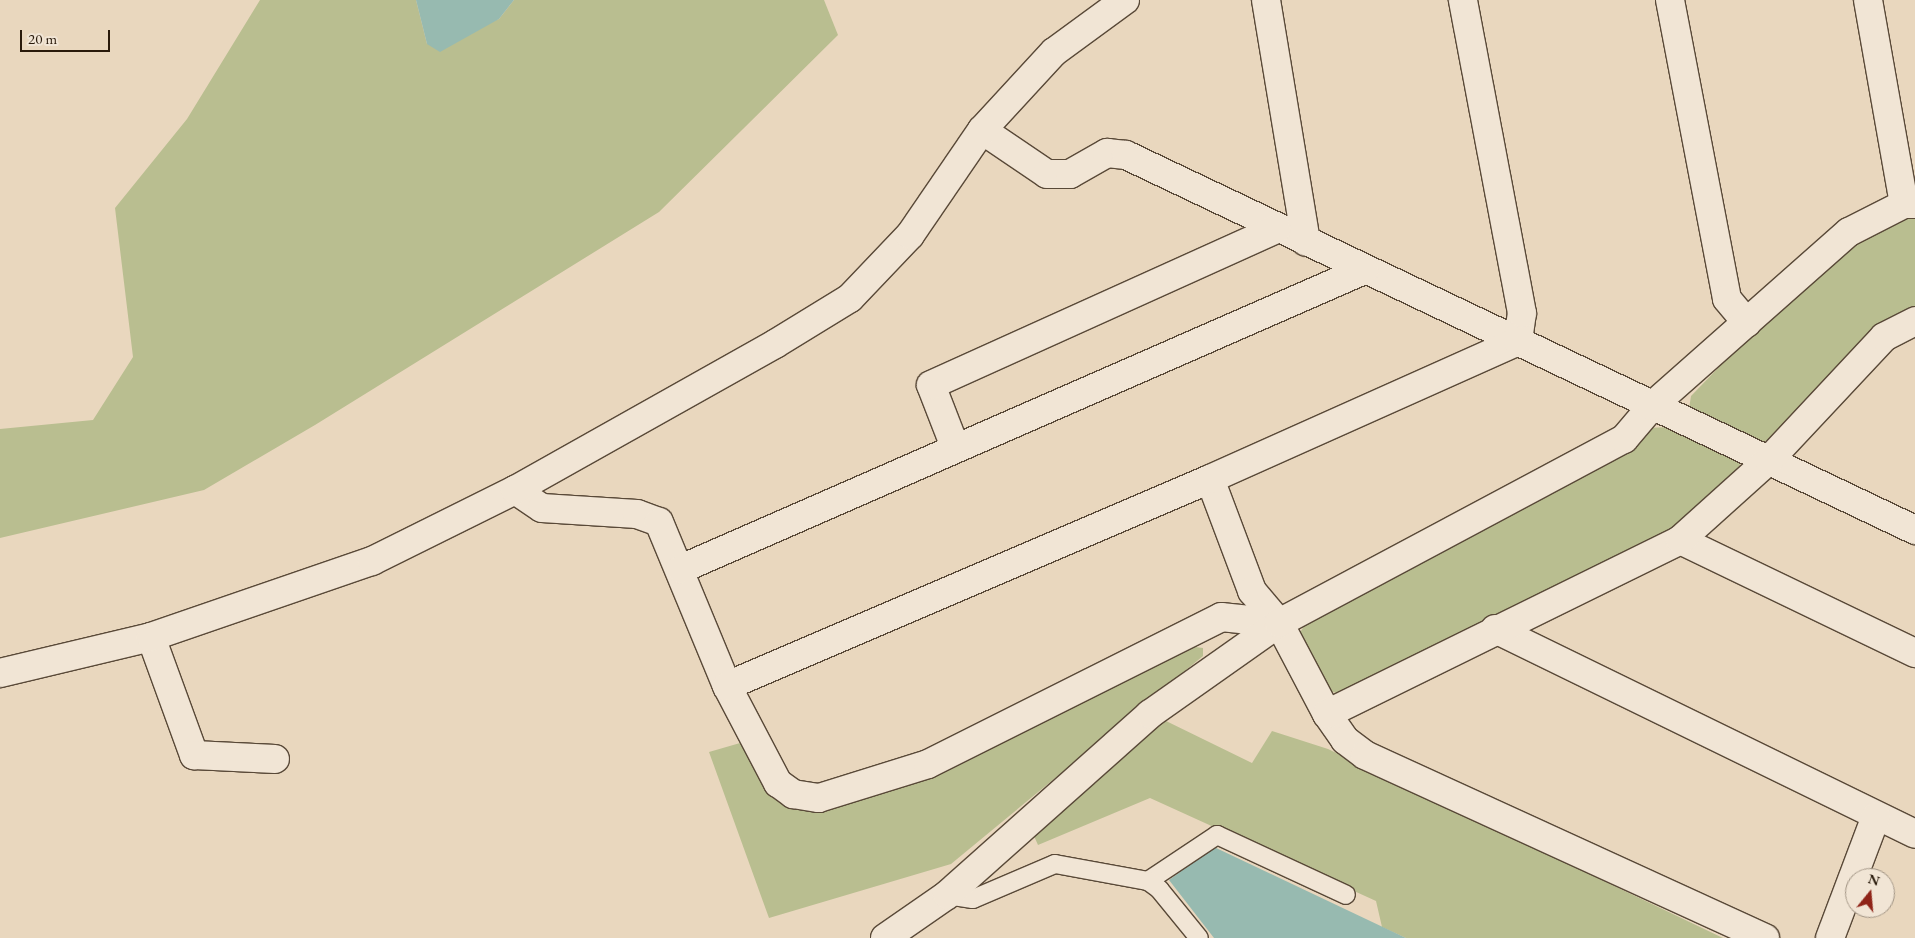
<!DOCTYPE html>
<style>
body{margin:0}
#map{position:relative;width:1915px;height:938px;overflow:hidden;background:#e9d7be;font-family:"EB Garamond",serif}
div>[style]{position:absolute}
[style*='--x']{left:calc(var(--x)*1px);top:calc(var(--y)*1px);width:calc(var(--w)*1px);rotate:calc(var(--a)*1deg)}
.green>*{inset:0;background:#b9be90}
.water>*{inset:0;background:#97bab0}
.roads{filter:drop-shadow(1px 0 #594938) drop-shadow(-1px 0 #594938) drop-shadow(0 1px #594938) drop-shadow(0 -1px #594938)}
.service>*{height:18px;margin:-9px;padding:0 9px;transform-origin:9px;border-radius:9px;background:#f1e5d5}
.minor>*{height:28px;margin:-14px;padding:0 14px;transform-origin:14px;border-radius:14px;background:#f1e5d5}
span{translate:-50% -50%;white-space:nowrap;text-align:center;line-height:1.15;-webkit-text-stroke:5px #f1e5d5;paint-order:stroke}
.north{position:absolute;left:1845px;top:868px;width:50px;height:50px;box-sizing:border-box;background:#f1e5d5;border:1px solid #a19484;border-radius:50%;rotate:17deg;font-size:14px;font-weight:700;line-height:20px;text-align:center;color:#291a0b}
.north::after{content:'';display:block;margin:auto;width:18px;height:22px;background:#8f2418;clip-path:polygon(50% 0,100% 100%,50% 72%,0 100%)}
.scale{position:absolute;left:20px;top:30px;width:90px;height:22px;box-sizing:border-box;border:2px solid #291a0b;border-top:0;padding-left:6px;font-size:15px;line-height:18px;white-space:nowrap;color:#291a0b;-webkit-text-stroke:4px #f1e5d5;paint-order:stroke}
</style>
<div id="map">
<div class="green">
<i style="clip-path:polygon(260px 0,416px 0,427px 44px,499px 19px,514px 0,824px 0,838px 35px,659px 212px,315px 425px,204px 490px,0 538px,0 429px,93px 420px,133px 357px,115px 208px,187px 119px)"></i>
<i style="clip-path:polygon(1915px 216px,1915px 310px,1776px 437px,1762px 442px,1689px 409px,1691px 396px,1754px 331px,1851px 241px,1906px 217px)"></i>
<i style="clip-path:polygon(1669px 427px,1739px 462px,1743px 477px,1674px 534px,1345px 696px,1330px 691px,1299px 634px,1306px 623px,1647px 428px)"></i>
<i style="clip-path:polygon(1195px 647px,1203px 648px,1203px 656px,951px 864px,769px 918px,709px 752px,747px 741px,774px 796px,930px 774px)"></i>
<i style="clip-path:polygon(1164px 720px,1252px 763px,1272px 731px,1328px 749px,1723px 938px,1406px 938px,1382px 927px,1376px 901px,1150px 798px,1038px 845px,1030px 827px)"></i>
</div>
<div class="water">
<i style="clip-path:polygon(416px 0,514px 0,499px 19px,440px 52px,427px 44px)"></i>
<i style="clip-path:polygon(1214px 847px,1406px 938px,1214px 938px,1169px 880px)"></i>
</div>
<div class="roads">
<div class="service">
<i style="--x:1148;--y:881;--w:83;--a:-33.7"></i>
<i style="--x:1217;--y:835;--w:142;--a:24.9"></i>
<i style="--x:947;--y:895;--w:26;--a:9"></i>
<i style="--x:973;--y:899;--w:89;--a:-23.1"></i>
<i style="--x:1055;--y:864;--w:95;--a:10.4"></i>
<i style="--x:1148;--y:881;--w:14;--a:36"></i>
<i style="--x:1159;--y:889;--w:63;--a:50.8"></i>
</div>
<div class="minor">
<i style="--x:1266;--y:0;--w:245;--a:80.6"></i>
<i style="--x:1670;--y:0;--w:304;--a:79.2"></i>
<i style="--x:1727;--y:299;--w:31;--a:50"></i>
<i style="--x:1868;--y:0;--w:207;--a:80"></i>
<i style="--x:982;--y:130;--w:78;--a:34.1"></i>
<i style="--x:1047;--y:174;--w:23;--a:0"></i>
<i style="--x:1070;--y:174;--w:43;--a:-29.6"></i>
<i style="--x:1107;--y:153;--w:19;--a:6"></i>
<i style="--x:1126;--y:155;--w:874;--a:25.42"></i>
<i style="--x:955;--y:447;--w:66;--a:-111.2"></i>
<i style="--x:931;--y:385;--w:379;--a:-24.3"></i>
<i style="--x:1210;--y:479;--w:120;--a:69.4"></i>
<i style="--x:1252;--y:591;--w:42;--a:49.8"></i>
<i style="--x:1279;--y:623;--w:103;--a:62.2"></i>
<i style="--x:1327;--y:714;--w:32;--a:55"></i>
<i style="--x:1345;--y:740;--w:25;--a:37"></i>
<i style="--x:1365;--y:755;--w:440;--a:24.6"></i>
<i style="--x:515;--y:490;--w:32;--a:34"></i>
<i style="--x:542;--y:508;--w:95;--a:3.6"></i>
<i style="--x:637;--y:514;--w:23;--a:20"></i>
<i style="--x:659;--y:522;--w:178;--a:67.5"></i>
<i style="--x:727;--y:686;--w:110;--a:62.3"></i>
<i style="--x:778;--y:783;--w:19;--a:36"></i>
<i style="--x:793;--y:794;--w:26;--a:9"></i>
<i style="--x:819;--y:798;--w:114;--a:-17.3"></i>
<i style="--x:928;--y:764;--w:328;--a:-26.6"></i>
<i style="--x:1221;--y:617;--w:58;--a:5.9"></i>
<i style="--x:1680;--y:540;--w:261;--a:25.7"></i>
<i style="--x:681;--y:569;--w:746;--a:-23.64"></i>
<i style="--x:1495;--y:629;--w:467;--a:26"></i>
<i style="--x:151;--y:637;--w:126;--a:70"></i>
<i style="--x:194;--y:755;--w:81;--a:2.8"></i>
<i style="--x:0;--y:673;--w:155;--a:-13.4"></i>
<i style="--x:151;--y:637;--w:234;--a:-19"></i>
<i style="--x:372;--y:561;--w:160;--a:-26.4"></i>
<i style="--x:515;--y:490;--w:298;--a:-29.3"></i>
<i style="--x:775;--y:344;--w:88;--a:-31.5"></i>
<i style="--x:850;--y:298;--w:87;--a:-46.4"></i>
<i style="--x:910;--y:235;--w:127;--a:-55.6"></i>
<i style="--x:982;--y:130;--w:106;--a:-47.3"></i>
<i style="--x:1054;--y:52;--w:88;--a:-36.2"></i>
<i style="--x:727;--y:686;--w:525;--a:-23.2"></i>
<i style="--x:1210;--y:479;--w:338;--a:-24.1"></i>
<i style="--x:1518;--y:341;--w:28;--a:-82"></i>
<i style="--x:1522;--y:313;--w:319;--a:-100.7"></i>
<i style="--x:1327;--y:714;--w:394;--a:-26.2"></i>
<i style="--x:1680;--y:540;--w:120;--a:-42"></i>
<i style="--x:1769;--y:460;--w:168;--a:-46.9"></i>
<i style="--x:1884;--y:337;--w:35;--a:-27"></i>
<i style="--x:885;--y:938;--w:75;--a:-34.7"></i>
<i style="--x:947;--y:895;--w:272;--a:-41.7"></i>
<i style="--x:1150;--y:714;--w:158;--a:-35.2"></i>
<i style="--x:1279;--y:623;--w:391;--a:-28.1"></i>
<i style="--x:1624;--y:439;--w:43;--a:-49.7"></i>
<i style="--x:1652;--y:406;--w:263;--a:-41.5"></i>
<i style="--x:1849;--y:232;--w:62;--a:-27"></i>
<i style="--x:1904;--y:204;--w:11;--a:0"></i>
<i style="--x:1830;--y:938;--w:130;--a:-69.3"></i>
</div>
</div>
<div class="north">N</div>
<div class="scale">20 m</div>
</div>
